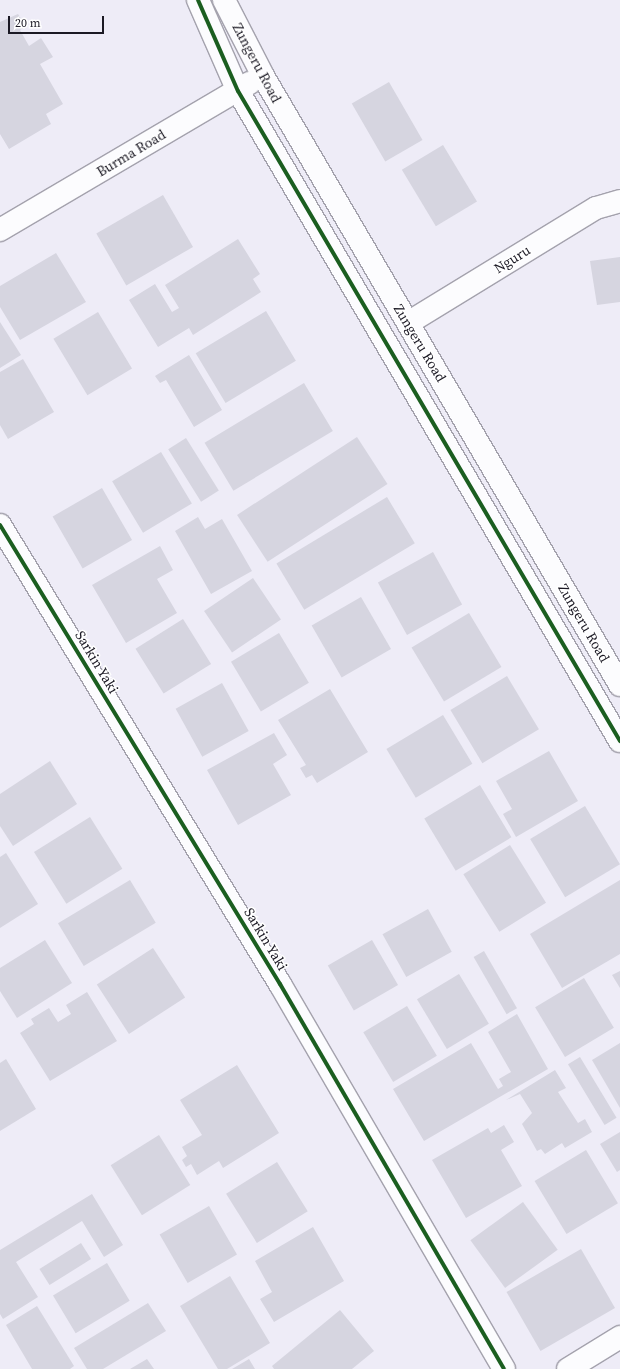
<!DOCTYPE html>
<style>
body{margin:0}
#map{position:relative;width:620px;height:1369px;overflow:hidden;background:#eeecf7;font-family:"Source Serif 4",serif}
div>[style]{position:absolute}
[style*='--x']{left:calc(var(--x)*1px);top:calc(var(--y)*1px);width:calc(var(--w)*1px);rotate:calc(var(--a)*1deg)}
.building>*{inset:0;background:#d6d5e0;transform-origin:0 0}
.roads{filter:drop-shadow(1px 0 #a4a2ad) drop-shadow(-1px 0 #a4a2ad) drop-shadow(0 1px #a4a2ad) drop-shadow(0 -1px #a4a2ad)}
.street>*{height:22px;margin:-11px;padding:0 11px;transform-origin:11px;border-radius:11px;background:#fcfcfe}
.secondary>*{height:22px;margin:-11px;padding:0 11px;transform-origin:11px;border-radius:11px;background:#fcfcfe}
.cycleway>*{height:4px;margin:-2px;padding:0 2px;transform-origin:2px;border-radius:2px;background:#1b5e20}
span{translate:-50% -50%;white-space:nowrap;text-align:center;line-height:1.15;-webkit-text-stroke:3px #fff;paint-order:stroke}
.street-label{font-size:14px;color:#1b1924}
.scale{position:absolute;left:8px;top:16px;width:96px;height:18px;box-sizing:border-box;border:2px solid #1b1924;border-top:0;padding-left:5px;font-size:12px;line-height:14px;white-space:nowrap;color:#1b1924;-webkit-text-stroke:3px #fff;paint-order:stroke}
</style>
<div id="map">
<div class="building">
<i style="clip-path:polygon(18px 14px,26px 26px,20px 30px,29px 46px,41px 38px,53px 57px,40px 64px,63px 104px,46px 114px,51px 124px,9px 149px,0 134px,0 22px)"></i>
<i style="left:389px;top:82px;width:67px;height:43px;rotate:60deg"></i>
<i style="left:443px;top:145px;width:66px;height:48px;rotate:59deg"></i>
<i style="left:163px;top:195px;width:60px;height:77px;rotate:60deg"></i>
<i style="clip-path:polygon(238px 239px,260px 274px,253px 279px,261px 292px,193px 335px,189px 328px,158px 347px,129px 300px,155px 284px,172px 312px,179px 308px,165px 285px)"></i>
<i style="clip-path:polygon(56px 253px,86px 302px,20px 340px,0 307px,0 286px)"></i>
<i style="clip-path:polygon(620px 257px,620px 302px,597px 305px,590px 261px)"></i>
<i style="left:266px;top:311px;width:58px;height:82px;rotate:59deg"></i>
<i style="left:98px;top:312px;width:66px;height:52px;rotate:59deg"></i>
<i style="clip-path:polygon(0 322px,21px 355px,0 368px)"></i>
<i style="clip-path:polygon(189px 355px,222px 410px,194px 427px,166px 380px,160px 383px,155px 376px)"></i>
<i style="clip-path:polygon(23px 359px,54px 412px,8px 439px,0 425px,0 372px)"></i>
<i style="left:304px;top:383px;width:56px;height:116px;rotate:59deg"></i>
<i style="left:357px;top:437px;width:56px;height:143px;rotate:57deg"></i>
<i style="left:186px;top:438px;width:62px;height:21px;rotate:58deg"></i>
<i style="left:161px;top:452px;width:60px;height:57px;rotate:59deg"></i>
<i style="left:102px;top:488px;width:60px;height:57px;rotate:60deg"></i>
<i style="left:387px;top:497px;width:54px;height:129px;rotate:59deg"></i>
<i style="clip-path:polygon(198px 517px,205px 529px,222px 519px,252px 571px,211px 594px,175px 531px)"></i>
<i style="clip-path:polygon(160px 546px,173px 570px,157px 579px,177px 613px,126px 643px,92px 585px)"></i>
<i style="left:433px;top:552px;width:60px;height:63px;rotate:61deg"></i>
<i style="left:253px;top:578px;width:50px;height:59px;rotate:56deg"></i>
<i style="left:361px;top:597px;width:60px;height:57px;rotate:60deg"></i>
<i style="left:469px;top:613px;width:63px;height:67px;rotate:59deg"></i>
<i style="left:183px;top:619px;width:53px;height:56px;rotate:58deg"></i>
<i style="left:279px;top:633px;width:58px;height:56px;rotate:59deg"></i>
<i style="left:507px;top:676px;width:62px;height:66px;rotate:59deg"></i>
<i style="left:222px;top:683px;width:55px;height:53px;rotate:61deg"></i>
<i style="clip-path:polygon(330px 689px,368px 752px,317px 783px,312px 775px,306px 778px,300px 768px,306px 765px,278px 720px)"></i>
<i style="left:443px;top:715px;width:57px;height:66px;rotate:59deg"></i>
<i style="clip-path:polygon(274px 733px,287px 755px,273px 764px,291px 795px,238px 825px,207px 770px)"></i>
<i style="clip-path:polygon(549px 751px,578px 801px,516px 837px,503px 814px,512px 809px,496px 781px)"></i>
<i style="clip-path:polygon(50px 761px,77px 804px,13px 846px,0 826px,0 794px)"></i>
<i style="left:480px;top:785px;width:61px;height:65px;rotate:59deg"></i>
<i style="left:585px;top:806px;width:68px;height:64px;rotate:59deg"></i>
<i style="left:90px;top:817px;width:61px;height:66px;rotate:58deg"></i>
<i style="left:510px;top:845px;width:68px;height:55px;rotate:58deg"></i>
<i style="clip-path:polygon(6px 853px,38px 904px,0 928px,0 857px)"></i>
<i style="left:130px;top:880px;width:50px;height:84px;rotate:59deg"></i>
<i style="clip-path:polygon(620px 880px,620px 954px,562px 988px,530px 934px)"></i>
<i style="left:428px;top:909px;width:49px;height:52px;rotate:61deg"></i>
<i style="clip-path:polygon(45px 940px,72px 983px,17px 1018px,0 991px,0 968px)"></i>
<i style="left:372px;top:940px;width:52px;height:51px;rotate:60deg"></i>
<i style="left:153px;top:948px;width:59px;height:67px;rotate:57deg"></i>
<i style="left:484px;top:951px;width:66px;height:12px;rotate:60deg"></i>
<i style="clip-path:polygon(620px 971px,620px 988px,612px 975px)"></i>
<i style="left:459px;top:974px;width:58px;height:49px;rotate:59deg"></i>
<i style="left:584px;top:978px;width:58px;height:57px;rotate:59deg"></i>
<i style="clip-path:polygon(87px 992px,117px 1041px,50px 1081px,20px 1033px,34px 1024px,31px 1019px,49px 1008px,58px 1022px,71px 1014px,66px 1005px)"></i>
<i style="left:407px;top:1006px;width:58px;height:51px;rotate:59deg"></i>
<i style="clip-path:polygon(517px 1014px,548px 1069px,424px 1141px,393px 1089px,471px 1043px,498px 1089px,503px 1086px,499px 1079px,511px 1072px,488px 1032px)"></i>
<i style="clip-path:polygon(620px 1043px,620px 1108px,592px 1060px)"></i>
<i style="left:580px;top:1057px;width:71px;height:14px;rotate:59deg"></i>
<i style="clip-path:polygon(6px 1059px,36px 1109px,0 1131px,0 1063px)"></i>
<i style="clip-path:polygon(237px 1065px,279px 1133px,223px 1168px,219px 1161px,197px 1175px,191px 1164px,186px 1167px,182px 1160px,187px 1156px,182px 1147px,202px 1135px,180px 1100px)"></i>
<i style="clip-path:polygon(555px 1070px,566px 1088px,558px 1092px,578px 1123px,585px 1119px,592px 1132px,565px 1148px,562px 1143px,545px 1154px,541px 1149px,537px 1151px,522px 1124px,532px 1113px,520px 1094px,506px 1100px)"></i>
<i style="clip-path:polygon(504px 1125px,514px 1142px,501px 1150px,522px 1186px,466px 1218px,432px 1160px,488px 1128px,491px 1133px)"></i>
<i style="clip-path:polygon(620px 1132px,620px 1170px,617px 1172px,600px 1144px)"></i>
<i style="left:159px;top:1135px;width:59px;height:57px;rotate:58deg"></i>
<i style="left:586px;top:1150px;width:62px;height:60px;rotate:59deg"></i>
<i style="left:277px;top:1162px;width:58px;height:60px;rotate:58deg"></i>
<i style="clip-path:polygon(92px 1194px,123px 1245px,104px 1257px,82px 1221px,16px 1262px,38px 1297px,3px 1319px,0 1314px,0 1250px)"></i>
<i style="left:523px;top:1202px;width:59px;height:65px;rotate:54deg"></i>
<i style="left:209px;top:1206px;width:56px;height:57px;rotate:60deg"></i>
<i style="clip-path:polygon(313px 1227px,344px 1281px,274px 1322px,260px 1299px,272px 1292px,255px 1261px)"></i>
<i style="left:81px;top:1243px;width:19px;height:49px;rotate:58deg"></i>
<i style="left:581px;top:1249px;width:68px;height:86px;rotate:60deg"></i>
<i style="left:107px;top:1263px;width:44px;height:63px;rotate:59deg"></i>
<i style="clip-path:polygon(230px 1276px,270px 1343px,227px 1369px,218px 1369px,180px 1306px)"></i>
<i style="clip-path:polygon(148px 1303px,166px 1331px,103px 1369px,87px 1369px,74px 1348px)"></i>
<i style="clip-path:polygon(37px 1306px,74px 1366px,70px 1369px,32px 1369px,6px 1325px)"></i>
<i style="clip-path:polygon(340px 1310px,374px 1351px,352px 1369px,274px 1369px,272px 1366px)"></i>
<i style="clip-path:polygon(147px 1359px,154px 1369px,130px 1369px)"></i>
<i style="clip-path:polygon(249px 1359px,255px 1369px,232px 1369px)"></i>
</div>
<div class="roads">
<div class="street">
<i style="--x:408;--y:323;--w:220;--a:-31.5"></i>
<i style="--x:596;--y:208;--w:25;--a:-16"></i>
<i style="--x:568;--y:1369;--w:61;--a:-31.6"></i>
</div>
<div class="secondary">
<i style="--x:198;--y:0;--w:99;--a:66.3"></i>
<i style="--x:238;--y:91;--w:754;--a:59.56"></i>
<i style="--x:224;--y:0;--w:85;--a:62.8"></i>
<i style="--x:263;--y:76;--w:706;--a:59.62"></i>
<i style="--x:0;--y:230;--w:290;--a:-30.5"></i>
<i style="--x:0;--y:525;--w:538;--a:58.62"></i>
<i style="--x:280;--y:984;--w:445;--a:59.8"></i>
</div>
</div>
<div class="cycleway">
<i style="--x:198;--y:0;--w:99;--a:66.3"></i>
<i style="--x:238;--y:91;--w:754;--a:59.56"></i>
<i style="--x:0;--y:525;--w:538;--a:58.62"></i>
<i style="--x:280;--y:984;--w:445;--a:59.8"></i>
</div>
<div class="street-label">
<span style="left:257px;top:63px;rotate:62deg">Zungeru Road</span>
<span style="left:131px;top:153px;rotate:-31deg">Burma Road</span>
<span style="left:512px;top:259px;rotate:-32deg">Nguru</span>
<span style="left:420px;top:343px;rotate:59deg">Zungeru Road</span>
<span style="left:584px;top:623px;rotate:60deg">Zungeru Road</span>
<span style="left:97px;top:662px;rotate:59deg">Sarkin Yaki</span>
<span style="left:266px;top:939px;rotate:59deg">Sarkin Yaki</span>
</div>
<div class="scale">20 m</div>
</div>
